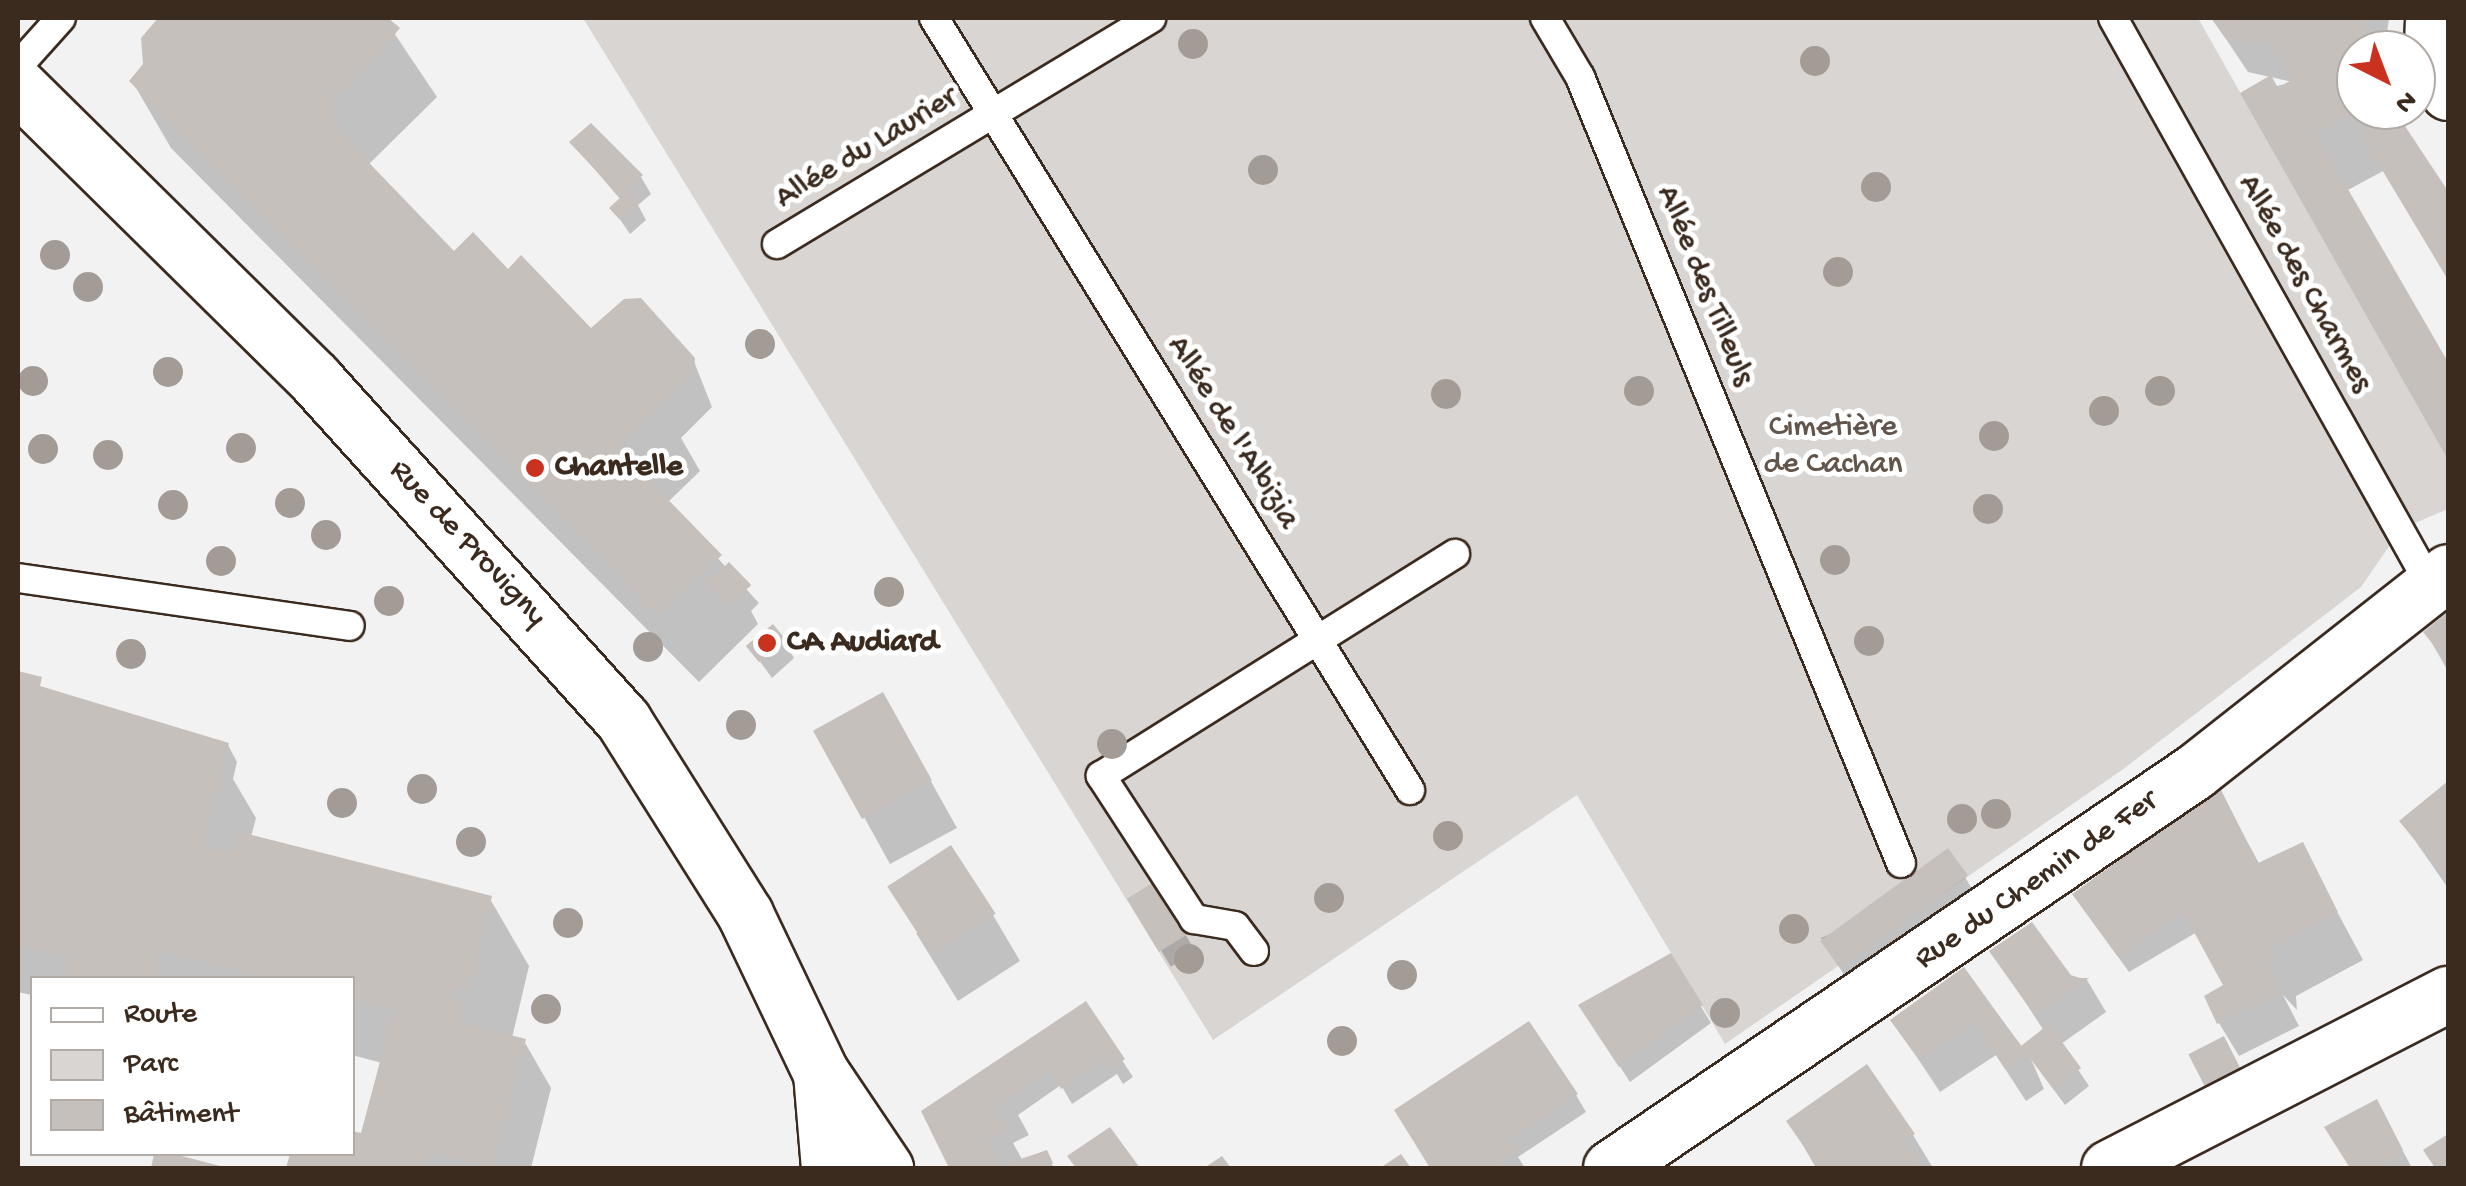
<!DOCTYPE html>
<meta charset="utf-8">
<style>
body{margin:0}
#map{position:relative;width:2466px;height:1186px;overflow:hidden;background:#f3f2f2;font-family:"Gochi Hand",sans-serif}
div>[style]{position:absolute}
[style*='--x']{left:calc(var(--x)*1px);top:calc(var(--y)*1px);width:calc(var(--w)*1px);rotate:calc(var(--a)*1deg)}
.green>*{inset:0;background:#d8d5d2}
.shadow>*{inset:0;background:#0003;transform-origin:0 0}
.building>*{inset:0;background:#c6c0bd;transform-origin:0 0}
.roads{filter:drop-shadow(2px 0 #3b2a1e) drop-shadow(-2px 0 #3b2a1e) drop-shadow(0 2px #3b2a1e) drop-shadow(0 -2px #3b2a1e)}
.service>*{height:28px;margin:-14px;padding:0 14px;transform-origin:14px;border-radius:14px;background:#fff}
.minor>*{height:55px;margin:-27.5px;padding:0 27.5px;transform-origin:27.5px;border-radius:27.5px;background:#fff}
.tertiary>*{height:55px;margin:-27.5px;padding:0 27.5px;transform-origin:27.5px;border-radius:27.5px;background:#fff}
.trees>*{width:30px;height:30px;margin:-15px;border-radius:50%;background:#a39c96}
.dots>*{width:28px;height:28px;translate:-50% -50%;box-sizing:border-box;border:5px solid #fff;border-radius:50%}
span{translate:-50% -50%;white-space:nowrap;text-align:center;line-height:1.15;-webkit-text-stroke:10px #fff;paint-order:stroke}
.street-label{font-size:32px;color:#3b2a1e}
.park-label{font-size:32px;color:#62554b}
.poi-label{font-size:32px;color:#3b2a1e;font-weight:700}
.left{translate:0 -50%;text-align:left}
.frame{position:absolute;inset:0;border:20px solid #3b2a1e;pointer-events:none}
.legend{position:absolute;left:30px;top:976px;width:325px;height:180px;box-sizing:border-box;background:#fff;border:2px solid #b1aaa5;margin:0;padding:12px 18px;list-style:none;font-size:30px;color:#3b2a1e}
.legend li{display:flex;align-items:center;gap:20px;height:50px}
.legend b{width:50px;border:2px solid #b1aaa5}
.north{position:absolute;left:2336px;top:30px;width:100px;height:100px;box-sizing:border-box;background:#fff;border:2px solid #b1aaa5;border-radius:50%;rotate:138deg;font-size:28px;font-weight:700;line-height:40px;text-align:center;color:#3b2a1e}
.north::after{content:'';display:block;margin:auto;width:35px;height:45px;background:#c8321e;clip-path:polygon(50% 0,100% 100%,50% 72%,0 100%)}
</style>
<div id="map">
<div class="green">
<i style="clip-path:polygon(583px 18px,2198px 18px,2448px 460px,2448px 509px,2401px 529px,2361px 587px,2122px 770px,1725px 1044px,1577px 795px,1213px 1040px)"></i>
</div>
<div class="shadow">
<i style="clip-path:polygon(162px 18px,384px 18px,437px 97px,368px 165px,454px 254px,508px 272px,591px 331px,693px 359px,712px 407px,681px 438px,700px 471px,667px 503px,759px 603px,751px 611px,758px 624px,699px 682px,171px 148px,132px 81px,145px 65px,144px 39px)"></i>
<i style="clip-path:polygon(2212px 18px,2406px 18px,2389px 20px,2384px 50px,2356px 50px,2356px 110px,2390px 110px,2448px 195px,2448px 278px,2385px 170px,2346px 191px,2448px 367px,2448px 455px,2244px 94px,2293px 82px,2248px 72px)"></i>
<i style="clip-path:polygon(572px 143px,641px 177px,651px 194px,638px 205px,646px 220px,630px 234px,612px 208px,621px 200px)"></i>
<i style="clip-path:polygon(2448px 615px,2448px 671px,2426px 633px)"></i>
<i style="clip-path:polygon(784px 641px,794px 658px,772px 678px,750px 648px)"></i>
<i style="clip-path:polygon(18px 673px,47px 691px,228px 745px,237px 762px,233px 779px,256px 818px,251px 837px,490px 899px,529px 966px,512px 1038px,524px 1041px,551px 1088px,531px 1168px,289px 1168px,293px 1154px,352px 1154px,362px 1136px,382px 1063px,352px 1055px,352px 978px,32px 978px,32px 995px,18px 992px)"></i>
<i style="clip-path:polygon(817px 732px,909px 742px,957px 828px,890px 864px)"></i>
<i style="clip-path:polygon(2448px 784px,2448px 888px,2402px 822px)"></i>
<i style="clip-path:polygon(2220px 792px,2260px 865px,2302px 846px,2363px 960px,2296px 996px,2297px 1010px,2283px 995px,2299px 1026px,2239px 1056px,2219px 1023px,2226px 986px,2197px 932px,2129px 972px,2085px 911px)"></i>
<i style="clip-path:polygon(1965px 877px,1985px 911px,1858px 997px,1821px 938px)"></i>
<i style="left:1155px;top:884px;width:79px;height:29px;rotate:59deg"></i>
<i style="clip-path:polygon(993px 915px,1020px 961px,958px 1001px,916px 933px)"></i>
<i style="clip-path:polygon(1993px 952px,2087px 980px,2106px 1012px,2061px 1044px,2089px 1086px,2065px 1105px,2031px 1059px,2044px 1089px,2026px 1101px,1996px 1055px,1940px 1092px,1893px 1021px,1964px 970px,2030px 1057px,2044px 1031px)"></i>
<i style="clip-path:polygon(1670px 956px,1711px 1023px,1630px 1082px,1591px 1022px)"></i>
<i style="clip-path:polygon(1085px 1004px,1133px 1077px,1123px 1084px,1117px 1074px,1072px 1104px,1061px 1085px,1018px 1115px,1029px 1135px,1013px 1143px,1023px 1161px,1046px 1154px,1054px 1168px,952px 1168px,925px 1112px)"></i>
<i style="clip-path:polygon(1576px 1095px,1586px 1112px,1518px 1157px,1525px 1168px,1432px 1168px,1398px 1111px)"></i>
<i style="clip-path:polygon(1789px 1121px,1913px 1135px,1933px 1168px,1816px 1168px)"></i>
<i style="clip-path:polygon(2328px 1128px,2395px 1136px,2412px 1168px,2352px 1168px)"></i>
</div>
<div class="building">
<i style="clip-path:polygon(158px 18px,388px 18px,400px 28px,346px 92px,331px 93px,330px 111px,350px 143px,454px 251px,473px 232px,508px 269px,521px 255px,591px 328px,624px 299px,641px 298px,695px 358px,694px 372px,617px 447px,722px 555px,659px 616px,129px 81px,143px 64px,141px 38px)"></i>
<i style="clip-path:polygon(2211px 18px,2366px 18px,2356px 112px,2316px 134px,2448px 362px,2448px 460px,2240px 93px,2271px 75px,2278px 88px,2293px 79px,2268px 44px,2226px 39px)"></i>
<i style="clip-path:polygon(2395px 111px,2448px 191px,2448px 280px,2360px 133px)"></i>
<i style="clip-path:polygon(591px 123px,643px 175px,627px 189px,638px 202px,619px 219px,609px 208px,621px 197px,569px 142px)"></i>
<i style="left:729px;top:562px;width:32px;height:31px;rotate:46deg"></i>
<i style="clip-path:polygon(2448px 612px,2448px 663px,2423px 632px)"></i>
<i style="left:773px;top:624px;width:21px;height:35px;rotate:51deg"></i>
<i style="clip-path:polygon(18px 671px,42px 677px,40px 686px,229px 743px,203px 846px,231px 854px,236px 831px,492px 896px,470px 989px,455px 988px,462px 1023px,526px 1039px,493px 1168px,430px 1152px,425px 1168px,286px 1168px,290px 1154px,352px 1154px,352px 1131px,361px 1133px,394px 1009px,352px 999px,352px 978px,271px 978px,159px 951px,152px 978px,65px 978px,70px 958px,18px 944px)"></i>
<i style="left:883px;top:692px;width:101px;height:80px;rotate:61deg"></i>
<i style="clip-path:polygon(2448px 781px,2448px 880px,2399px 821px)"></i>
<i style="clip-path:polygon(2220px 788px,2258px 863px,2303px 842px,2338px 912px,2271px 949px,2277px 960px,2268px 964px,2282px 992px,2217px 1024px,2204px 996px,2223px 985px,2183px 912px,2118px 957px,2072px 894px)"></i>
<i style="left:951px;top:845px;width:82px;height:76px;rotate:57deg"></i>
<i style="left:1948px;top:848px;width:34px;height:158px;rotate:54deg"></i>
<i style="left:1156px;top:881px;width:62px;height:34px;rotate:59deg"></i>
<i style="clip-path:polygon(2032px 922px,2073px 978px,2089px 978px,2035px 1016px,1989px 951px)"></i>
<i style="clip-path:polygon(1671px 953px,1703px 1005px,1619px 1067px,1578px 1005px)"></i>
<i style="clip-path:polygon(1964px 967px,2021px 1046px,2049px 1024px,2081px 1068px,2054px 1090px,2027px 1054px,2005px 1069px,1975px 1023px,1919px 1060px,1890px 1020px)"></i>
<i style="clip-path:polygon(1086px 1001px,1125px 1059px,1112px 1069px,1105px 1059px,1061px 1089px,1049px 1070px,995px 1108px,1006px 1130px,988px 1141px,1000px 1166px,1047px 1150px,1053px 1163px,1047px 1168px,949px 1168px,921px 1111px)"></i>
<i style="clip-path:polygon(1529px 1021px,1578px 1094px,1510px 1140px,1518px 1151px,1503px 1161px,1513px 1168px,1430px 1168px,1394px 1110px)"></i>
<i style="left:2224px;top:1036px;width:40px;height:40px;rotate:63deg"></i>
<i style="clip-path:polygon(1867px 1064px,1915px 1134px,1903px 1142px,1923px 1168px,1819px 1168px,1786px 1121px)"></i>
<i style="clip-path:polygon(2377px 1099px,2403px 1150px,2380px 1168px,2350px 1168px,2324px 1127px)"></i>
<i style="clip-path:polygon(1110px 1127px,1140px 1168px,1076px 1168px,1067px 1156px)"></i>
<i style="clip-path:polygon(2448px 1134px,2448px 1168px,2435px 1168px,2423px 1150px)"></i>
<i style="clip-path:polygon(154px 1154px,174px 1154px,228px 1168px,151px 1168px)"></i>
<i style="clip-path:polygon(1401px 1154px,1411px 1168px,1380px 1168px)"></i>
<i style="clip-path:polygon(1222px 1156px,1231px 1168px,1204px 1168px)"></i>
</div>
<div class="roads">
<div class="service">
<i style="--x:934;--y:18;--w:907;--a:58.34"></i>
<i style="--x:1545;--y:18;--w:69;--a:59.3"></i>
<i style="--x:1580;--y:77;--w:849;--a:67.79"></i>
<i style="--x:2113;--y:18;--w:651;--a:60.76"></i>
<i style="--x:18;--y:66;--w:64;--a:-48.1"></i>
<i style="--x:777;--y:244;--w:437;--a:-31.1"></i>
<i style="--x:18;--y:578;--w:335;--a:8.2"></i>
<i style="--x:1254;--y:951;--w:31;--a:-127"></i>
<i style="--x:1235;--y:926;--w:42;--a:-170.3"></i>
<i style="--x:1194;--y:919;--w:171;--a:-123"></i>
<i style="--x:1101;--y:776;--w:418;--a:-32.1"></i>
</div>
<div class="minor">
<i style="--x:2433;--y:18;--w:32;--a:92"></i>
<i style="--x:2432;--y:50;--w:45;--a:69.1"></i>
<i style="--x:1611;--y:1168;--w:705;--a:-34.19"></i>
<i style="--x:2194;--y:772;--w:323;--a:-38.2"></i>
<i style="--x:2109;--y:1168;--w:381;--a:-27.2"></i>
</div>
<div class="tertiary">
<i style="--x:18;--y:86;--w:416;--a:44.6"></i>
<i style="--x:314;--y:378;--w:461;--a:47.9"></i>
<i style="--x:623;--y:720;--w:229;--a:57.8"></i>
<i style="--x:745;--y:914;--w:176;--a:64.5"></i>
<i style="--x:821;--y:1073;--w:115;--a:56"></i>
<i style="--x:821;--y:1073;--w:95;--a:85.2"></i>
</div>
</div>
<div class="trees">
<i style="left:1193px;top:44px"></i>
<i style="left:1815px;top:61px"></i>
<i style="left:1263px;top:170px"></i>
<i style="left:1876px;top:187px"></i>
<i style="left:55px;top:255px"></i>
<i style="left:1838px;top:272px"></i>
<i style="left:88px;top:287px"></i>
<i style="left:760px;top:344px"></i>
<i style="left:168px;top:372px"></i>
<i style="left:33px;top:381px"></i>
<i style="left:1639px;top:391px"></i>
<i style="left:2160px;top:391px"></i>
<i style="left:1446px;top:394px"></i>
<i style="left:2104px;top:411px"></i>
<i style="left:1994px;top:436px"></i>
<i style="left:241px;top:448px"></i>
<i style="left:43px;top:449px"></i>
<i style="left:108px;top:455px"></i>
<i style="left:290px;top:503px"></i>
<i style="left:173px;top:505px"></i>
<i style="left:1988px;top:509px"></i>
<i style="left:326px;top:535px"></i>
<i style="left:1835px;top:560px"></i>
<i style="left:221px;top:561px"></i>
<i style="left:889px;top:592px"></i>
<i style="left:389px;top:601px"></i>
<i style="left:1869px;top:641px"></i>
<i style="left:648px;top:647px"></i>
<i style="left:131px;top:654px"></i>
<i style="left:741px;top:725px"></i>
<i style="left:1112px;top:744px"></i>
<i style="left:422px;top:789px"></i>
<i style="left:342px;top:803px"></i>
<i style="left:1996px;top:814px"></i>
<i style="left:1962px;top:819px"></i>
<i style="left:1448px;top:836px"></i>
<i style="left:471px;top:842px"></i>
<i style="left:1329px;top:898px"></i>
<i style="left:568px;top:923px"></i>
<i style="left:1794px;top:929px"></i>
<i style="left:1189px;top:959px"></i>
<i style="left:1402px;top:975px"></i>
<i style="left:546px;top:1009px"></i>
<i style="left:1725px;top:1013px"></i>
<i style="left:1342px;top:1041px"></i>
</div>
<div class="dots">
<i style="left:535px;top:468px;background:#c8321e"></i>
<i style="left:767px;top:643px;background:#c8321e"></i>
</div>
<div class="street-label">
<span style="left:867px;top:149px;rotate:-31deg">Allée du Laurier</span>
<span style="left:2304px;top:284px;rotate:61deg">Allée des Charmes</span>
<span style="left:1704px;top:286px;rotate:68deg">Allée des Tilleuls</span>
<span style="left:1232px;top:433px;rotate:58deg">Allée de l'Albizia</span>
<span style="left:467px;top:544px;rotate:47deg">Rue de Provigny</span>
<span style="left:2037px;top:881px;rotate:-35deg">Rue du Chemin de Fer</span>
</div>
<div class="park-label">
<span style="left:1833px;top:447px">Cimetière<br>de Cachan</span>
</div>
<div class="poi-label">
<span class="left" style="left:555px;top:468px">Chantelle</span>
<span class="left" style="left:787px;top:643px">CA Audiard</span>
</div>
<div class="frame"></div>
<ul class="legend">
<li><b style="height:12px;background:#fff"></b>Route</li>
<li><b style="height:28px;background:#d8d5d2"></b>Parc</li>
<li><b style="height:28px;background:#c6c0bd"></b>Bâtiment</li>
</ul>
<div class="north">N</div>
</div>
